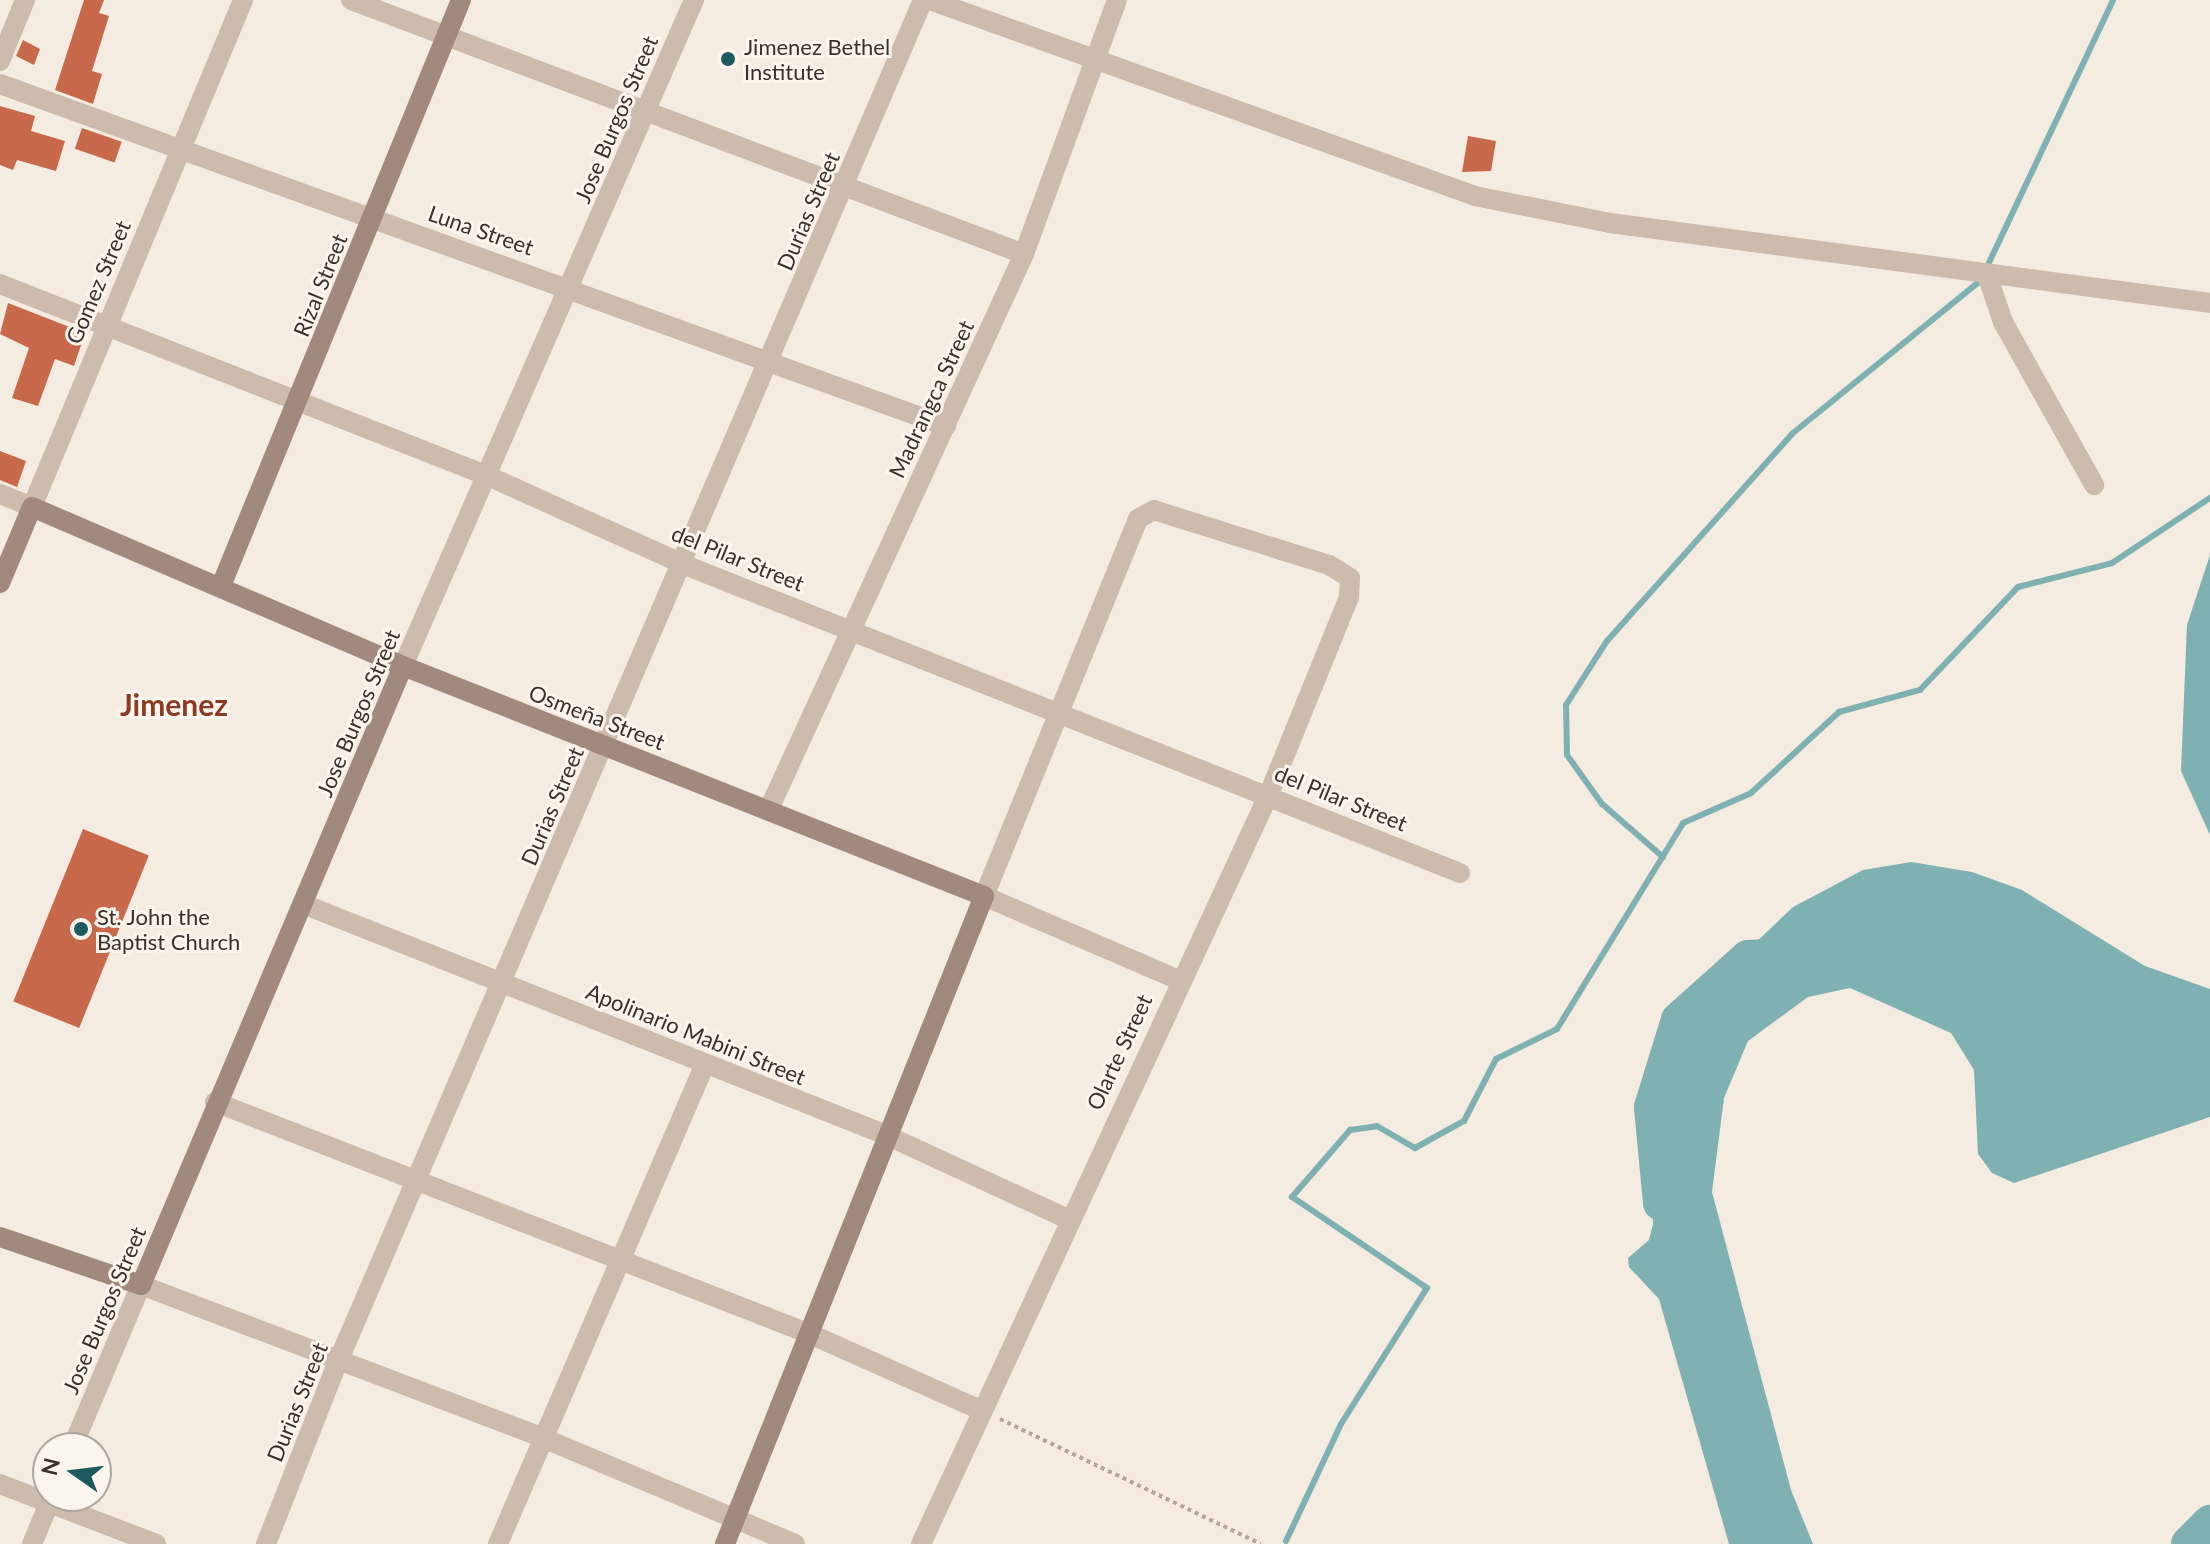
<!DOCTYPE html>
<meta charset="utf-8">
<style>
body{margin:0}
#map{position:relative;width:2210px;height:1544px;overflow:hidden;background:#f4ebe1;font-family:Lato,sans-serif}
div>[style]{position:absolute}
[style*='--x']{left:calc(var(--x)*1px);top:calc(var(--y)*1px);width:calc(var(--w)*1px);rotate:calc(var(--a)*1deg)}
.water>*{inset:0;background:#7fb0b2}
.stream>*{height:6px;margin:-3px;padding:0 3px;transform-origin:3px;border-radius:3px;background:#7fb0b2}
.river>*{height:36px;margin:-18px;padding:0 18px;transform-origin:18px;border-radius:18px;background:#7fb0b2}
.building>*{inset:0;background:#c8694b;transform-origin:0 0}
.path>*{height:4px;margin-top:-2px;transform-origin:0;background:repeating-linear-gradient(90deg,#b9a596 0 4px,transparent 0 8px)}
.street>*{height:20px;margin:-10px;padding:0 10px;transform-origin:10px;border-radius:10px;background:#cdbbac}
.secondary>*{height:20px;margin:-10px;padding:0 10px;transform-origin:10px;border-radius:10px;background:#a18a7d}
.dots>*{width:22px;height:22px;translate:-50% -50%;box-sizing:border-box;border:4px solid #fbf5ee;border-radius:50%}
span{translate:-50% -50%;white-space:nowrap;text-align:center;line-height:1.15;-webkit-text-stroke:6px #fbf5ee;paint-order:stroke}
.poi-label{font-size:22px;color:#3b302b}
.left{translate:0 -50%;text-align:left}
.street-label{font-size:22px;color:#3b302b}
.district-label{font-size:30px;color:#8c3b22;font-weight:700}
.north{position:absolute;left:32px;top:1432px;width:80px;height:80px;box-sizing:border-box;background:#fbf5ee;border:2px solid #aea6a0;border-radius:50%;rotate:284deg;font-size:22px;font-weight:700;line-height:32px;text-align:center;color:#3b302b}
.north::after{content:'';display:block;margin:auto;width:28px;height:36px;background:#1f5a5e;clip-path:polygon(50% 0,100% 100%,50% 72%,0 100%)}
</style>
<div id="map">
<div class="water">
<i style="clip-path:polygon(2210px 555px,2210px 835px,2181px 771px,2187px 625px)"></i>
<i style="clip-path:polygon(1911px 862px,1972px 872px,2022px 890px,2145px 966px,2210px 989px,2210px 1117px,2014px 1183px,1992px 1173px,1978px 1154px,1974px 1070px,1951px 1033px,1850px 988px,1808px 997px,1748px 1041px,1724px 1098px,1712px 1192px,1791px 1490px,1813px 1544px,1729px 1544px,1659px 1299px,1629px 1267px,1628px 1258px,1649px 1240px,1653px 1224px,1651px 1168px,1665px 1134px,1658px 1102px,1688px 1026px,1751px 947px,1793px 907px,1863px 870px)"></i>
</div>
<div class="stream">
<i style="--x:1986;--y:269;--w:297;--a:-64.7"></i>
<i style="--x:1663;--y:857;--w:81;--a:-139"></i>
<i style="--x:1602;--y:804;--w:60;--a:-125.5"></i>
<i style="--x:1567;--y:755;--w:50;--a:-91.1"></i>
<i style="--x:1566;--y:705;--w:76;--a:-57.4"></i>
<i style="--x:1607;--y:641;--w:279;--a:-48.2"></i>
<i style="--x:1793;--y:433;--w:242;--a:-39.1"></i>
<i style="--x:1286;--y:1541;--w:129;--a:-64.8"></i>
<i style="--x:1341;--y:1424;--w:161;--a:-57.7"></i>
<i style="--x:1427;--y:1288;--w:163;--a:-146"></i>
<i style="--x:1292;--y:1197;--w:89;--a:-49.1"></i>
<i style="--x:1350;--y:1130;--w:27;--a:-8"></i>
<i style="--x:1377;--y:1126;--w:44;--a:30.1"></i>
<i style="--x:1415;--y:1148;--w:56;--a:-28.9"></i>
<i style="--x:1464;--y:1121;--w:70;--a:-62.7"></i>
<i style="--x:1496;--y:1059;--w:68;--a:-26.2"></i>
<i style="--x:1557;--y:1029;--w:241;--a:-58.5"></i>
<i style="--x:1683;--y:823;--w:74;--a:-23.8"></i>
<i style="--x:1751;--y:793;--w:120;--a:-42.6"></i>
<i style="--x:1839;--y:712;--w:84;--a:-15.2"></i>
<i style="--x:1920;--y:690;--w:142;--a:-46.4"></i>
<i style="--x:2018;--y:587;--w:97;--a:-14.3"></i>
<i style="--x:2112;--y:563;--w:118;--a:-33.6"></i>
</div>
<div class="river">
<i style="--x:1661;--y:1203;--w:96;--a:-95.4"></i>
<i style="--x:1652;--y:1107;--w:91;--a:-72.8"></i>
<i style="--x:1679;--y:1020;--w:93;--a:-41.9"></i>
<i style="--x:1748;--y:958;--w:20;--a:-3"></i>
<i style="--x:2189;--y:1544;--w:30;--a:-45"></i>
</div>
<div class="building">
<i style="clip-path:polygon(84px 0,104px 0,99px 13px,109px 16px,92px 71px,102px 74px,93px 104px,55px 90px)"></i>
<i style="clip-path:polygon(23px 40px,40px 49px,34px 65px,16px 56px)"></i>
<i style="clip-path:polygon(0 106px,35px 116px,31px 131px,65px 141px,56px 171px,17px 160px,13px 170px,0 165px)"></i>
<i style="left:82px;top:128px;width:42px;height:22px;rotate:19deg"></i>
<i style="clip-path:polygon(1468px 136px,1496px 141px,1491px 171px,1462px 172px)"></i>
<i style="clip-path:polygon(8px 303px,85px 333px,74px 366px,55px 359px,38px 406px,12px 398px,29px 348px,0 334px)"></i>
<i style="clip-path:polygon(0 451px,26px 461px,17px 487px,0 480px)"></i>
<i style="left:83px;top:829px;width:71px;height:186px;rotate:22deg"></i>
</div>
<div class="path">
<i style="--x:1000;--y:1419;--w:289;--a:25.6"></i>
</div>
<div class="street">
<i style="--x:351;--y:0;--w:719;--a:20.68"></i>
<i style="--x:930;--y:0;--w:579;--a:19.78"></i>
<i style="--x:1475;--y:196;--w:138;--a:11.3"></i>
<i style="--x:1610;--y:223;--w:605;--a:7.59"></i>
<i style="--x:0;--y:61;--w:66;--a:-67.7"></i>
<i style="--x:0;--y:84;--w:1006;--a:19.88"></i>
<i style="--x:1987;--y:275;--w:50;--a:71.2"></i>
<i style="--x:2003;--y:322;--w:187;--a:60.8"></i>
<i style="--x:0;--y:284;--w:524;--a:21.48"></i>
<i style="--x:488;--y:476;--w:216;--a:24.3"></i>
<i style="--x:685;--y:565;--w:834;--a:21.67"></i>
<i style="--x:0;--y:494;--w:35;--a:22"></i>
<i style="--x:32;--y:507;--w:549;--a:-67.4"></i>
<i style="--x:403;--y:666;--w:727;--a:-66.4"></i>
<i style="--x:769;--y:809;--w:611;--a:-65.32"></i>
<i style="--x:1024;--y:254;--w:270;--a:-69.9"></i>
<i style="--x:303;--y:904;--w:627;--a:21.61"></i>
<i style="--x:886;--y:1135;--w:200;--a:24.8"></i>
<i style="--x:215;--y:1102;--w:639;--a:21.3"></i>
<i style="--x:810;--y:1334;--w:187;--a:24"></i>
<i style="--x:72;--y:1448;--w:177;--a:-67.1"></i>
<i style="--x:141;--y:1285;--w:430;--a:20.8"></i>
<i style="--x:543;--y:1438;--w:273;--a:22.8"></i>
<i style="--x:0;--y:1484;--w:167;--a:21"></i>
<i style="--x:32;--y:1544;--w:52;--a:-67.4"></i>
<i style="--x:266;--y:1544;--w:193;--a:-68.5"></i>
<i style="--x:337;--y:1364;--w:1485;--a:-66.75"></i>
<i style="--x:498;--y:1544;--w:523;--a:-66.67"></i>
<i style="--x:921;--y:1544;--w:827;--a:-65.11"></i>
<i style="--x:1269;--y:794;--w:213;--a:-67.9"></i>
<i style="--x:1349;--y:597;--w:19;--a:-87"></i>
<i style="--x:1350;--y:578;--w:25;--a:-148"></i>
<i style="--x:1329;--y:565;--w:183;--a:-162.6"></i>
<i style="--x:1154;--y:510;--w:18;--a:151"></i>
<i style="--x:1138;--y:519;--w:407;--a:112.2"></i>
<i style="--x:984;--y:896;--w:212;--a:23.3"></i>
</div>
<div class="secondary">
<i style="--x:0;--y:583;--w:82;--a:-67.2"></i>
<i style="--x:32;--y:507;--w:404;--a:23.2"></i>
<i style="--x:403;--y:666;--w:625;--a:21.6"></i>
<i style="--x:984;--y:896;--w:698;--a:111.79"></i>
<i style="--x:221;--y:586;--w:633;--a:-67.73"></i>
<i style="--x:0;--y:1237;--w:149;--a:18.8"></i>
<i style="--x:141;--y:1285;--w:672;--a:-67.06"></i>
</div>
<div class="dots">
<i style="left:728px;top:59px;background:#1f5a5e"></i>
<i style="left:81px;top:929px;background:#1f5a5e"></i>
</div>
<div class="poi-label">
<span class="left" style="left:744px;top:59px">Jimenez Bethel<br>Institute</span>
<span class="left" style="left:97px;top:929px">St. John the<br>Baptist Church</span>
</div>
<div class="street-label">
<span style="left:616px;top:119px;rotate:-67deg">Jose Burgos Street</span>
<span style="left:808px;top:211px;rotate:-67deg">Durias Street</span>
<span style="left:481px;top:230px;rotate:19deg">Luna Street</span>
<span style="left:98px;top:282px;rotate:-67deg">Gomez Street</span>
<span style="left:320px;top:285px;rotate:-68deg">Rizal Street</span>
<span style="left:931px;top:399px;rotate:-65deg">Madrangca Street</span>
<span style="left:738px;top:558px;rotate:22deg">del Pilar Street</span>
<span style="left:358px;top:713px;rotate:-67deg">Jose Burgos Street</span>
<span style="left:597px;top:717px;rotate:21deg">Osmeña Street</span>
<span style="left:1341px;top:798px;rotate:22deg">del Pilar Street</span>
<span style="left:552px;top:806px;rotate:-67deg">Durias Street</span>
<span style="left:696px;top:1034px;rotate:22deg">Apolinario Mabini Street</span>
<span style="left:1119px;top:1052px;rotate:-65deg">Olarte Street</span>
<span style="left:104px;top:1310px;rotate:-67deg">Jose Burgos Street</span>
<span style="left:297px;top:1402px;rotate:-68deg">Durias Street</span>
</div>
<div class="district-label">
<span style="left:174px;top:704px">Jimenez</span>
</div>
<div class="north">N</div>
</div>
